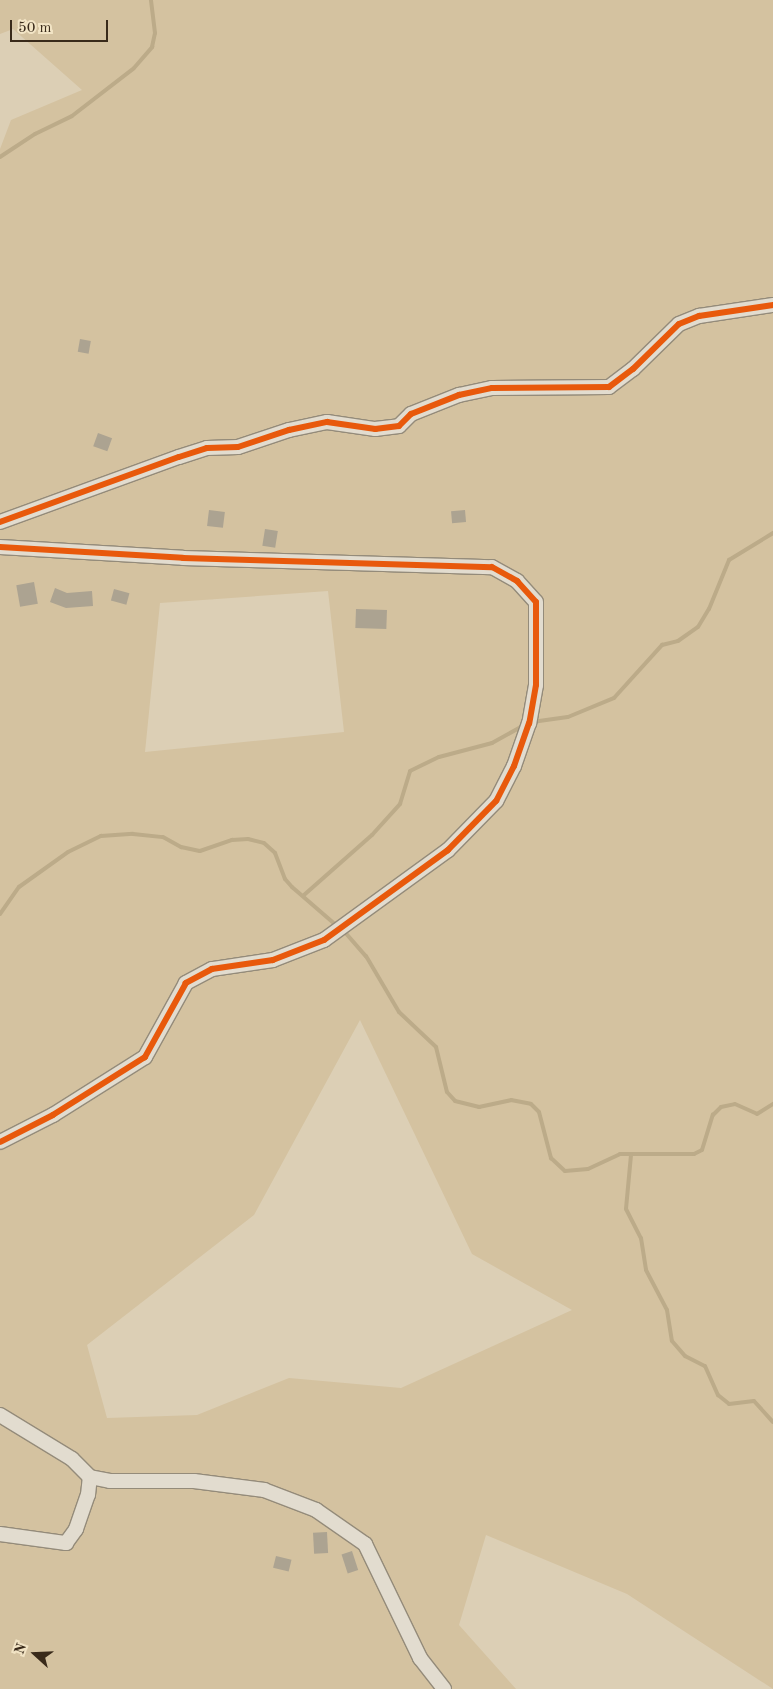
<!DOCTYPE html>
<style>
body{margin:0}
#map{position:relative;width:773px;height:1689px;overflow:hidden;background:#dccfb5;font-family:"Old Standard TT",serif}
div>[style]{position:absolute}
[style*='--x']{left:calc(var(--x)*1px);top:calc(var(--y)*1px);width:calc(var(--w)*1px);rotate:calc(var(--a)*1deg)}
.green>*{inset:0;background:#d4c2a0}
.stream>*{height:4px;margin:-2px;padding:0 2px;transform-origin:2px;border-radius:2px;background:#bcab89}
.building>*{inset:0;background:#aca391;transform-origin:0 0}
.roads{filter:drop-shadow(1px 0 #948b7a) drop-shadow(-1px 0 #948b7a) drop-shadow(0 1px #948b7a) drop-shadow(0 -1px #948b7a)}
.street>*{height:14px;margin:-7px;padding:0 7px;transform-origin:7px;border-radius:7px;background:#e2dccf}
.cycleway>*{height:6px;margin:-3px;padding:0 3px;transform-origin:3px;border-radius:3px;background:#e8590c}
span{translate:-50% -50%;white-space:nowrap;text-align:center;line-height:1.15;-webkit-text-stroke:5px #f2e4c5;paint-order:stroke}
.north{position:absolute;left:10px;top:1629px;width:50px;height:50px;-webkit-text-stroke:4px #f2e4c5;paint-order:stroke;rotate:290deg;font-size:14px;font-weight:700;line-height:20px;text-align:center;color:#392a1a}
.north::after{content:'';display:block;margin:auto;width:18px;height:22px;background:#392a1a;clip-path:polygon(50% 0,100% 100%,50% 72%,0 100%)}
.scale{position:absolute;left:10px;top:20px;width:98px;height:22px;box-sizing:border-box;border:2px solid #392a1a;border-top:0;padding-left:6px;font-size:15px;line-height:18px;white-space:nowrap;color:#392a1a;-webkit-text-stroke:4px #f2e4c5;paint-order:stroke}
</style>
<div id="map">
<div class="green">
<i style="clip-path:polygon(evenodd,0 0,773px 0,773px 1689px,627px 1594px,486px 1535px,459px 1625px,516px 1689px,0 1689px,0 149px,11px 120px,82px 90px,13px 29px,0 34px,0 0,328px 591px,344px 732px,145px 752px,160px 603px,328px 591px,0 0,360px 1020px,472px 1254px,572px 1310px,401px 1388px,289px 1378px,197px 1415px,107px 1418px,87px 1345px,254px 1215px,360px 1020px)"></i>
</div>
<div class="stream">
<i style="--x:0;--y:157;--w:42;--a:-33.3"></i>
<i style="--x:35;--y:134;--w:41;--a:-25.9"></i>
<i style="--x:72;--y:116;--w:78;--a:-37.7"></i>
<i style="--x:134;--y:68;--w:28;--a:-49"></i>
<i style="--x:152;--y:47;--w:14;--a:-78"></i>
<i style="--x:155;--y:33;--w:33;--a:-97"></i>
<i style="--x:532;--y:722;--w:36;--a:-8"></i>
<i style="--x:568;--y:717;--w:50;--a:-22.4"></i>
<i style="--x:614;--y:698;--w:72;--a:-47.8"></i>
<i style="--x:662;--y:645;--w:16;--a:-14"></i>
<i style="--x:678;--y:641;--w:24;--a:-35"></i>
<i style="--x:698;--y:627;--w:21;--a:-59"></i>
<i style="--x:709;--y:609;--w:53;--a:-67.8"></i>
<i style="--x:729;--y:560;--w:52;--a:-31.5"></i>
<i style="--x:304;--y:895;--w:91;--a:-41.4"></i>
<i style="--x:372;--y:835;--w:42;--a:-47.9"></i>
<i style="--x:400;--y:804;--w:34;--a:-73"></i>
<i style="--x:410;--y:771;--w:32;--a:-26"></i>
<i style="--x:439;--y:757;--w:55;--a:-14.8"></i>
<i style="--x:492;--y:743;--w:35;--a:-29"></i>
<i style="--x:0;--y:914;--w:33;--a:-55"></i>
<i style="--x:19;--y:887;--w:60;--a:-35.5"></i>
<i style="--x:68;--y:852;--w:37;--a:-26"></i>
<i style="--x:101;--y:836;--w:32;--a:-4"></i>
<i style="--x:133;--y:834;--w:30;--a:6"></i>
<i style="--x:163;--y:837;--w:21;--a:29"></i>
<i style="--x:181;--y:847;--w:19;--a:12"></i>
<i style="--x:200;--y:851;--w:34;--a:-19"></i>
<i style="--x:232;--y:840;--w:16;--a:-4"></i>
<i style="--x:248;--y:839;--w:16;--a:14"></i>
<i style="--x:264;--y:843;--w:15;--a:42"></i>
<i style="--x:275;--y:853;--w:28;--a:69"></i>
<i style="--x:285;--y:879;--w:11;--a:49"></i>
<i style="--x:292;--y:887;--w:60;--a:40.9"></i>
<i style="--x:343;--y:930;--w:35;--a:49"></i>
<i style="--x:366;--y:956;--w:65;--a:59.5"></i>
<i style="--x:399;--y:1012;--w:51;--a:43.4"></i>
<i style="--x:436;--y:1047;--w:46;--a:76.3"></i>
<i style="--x:447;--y:1092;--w:12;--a:48"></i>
<i style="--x:455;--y:1101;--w:25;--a:14"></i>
<i style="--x:479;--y:1107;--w:33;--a:-12"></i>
<i style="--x:511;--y:1100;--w:20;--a:11"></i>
<i style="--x:531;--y:1104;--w:11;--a:45"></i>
<i style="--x:539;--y:1112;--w:48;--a:75.4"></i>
<i style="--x:551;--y:1158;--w:19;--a:43"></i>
<i style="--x:565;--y:1171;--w:23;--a:-5"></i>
<i style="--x:588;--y:1169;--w:35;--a:-25"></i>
<i style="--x:620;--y:1154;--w:74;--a:0"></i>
<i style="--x:694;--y:1154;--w:9;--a:-27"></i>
<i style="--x:702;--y:1150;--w:37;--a:-73"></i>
<i style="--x:713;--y:1115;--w:11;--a:-45"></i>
<i style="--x:721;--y:1107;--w:14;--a:-12"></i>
<i style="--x:735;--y:1104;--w:24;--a:24"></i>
<i style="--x:757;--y:1114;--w:19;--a:-32"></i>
<i style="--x:631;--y:1155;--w:54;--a:95.3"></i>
<i style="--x:626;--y:1209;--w:33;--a:63"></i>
<i style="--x:641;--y:1238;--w:32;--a:81"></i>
<i style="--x:646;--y:1270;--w:45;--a:62.3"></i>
<i style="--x:667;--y:1310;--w:31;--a:81"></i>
<i style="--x:672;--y:1341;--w:20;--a:49"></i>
<i style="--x:685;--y:1356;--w:22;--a:27"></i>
<i style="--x:705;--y:1366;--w:32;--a:66"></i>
<i style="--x:718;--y:1395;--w:14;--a:39"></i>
<i style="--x:729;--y:1404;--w:25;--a:-7"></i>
<i style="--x:754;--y:1401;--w:28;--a:48"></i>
</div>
<div class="building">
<i style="left:80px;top:339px;width:11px;height:13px;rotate:10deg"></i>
<i style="left:98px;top:433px;width:15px;height:14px;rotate:20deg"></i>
<i style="left:209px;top:510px;width:16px;height:16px;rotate:7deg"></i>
<i style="left:465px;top:510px;width:12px;height:14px;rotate:85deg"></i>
<i style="left:265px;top:529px;width:13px;height:17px;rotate:9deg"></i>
<i style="left:34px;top:582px;width:22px;height:18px;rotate:80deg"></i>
<i style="clip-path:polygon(55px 588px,67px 593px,92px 591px,93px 606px,66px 608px,50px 602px)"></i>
<i style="left:114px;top:589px;width:16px;height:12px;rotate:15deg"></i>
<i style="left:356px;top:609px;width:31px;height:19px;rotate:2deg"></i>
<i style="left:327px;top:1532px;width:21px;height:14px;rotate:87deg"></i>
<i style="left:352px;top:1551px;width:20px;height:11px;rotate:72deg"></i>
<i style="left:276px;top:1556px;width:16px;height:12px;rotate:14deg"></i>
</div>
<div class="roads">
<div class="street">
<i style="--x:0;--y:522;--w:190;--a:-20"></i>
<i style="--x:179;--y:457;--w:29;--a:-18"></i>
<i style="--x:207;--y:448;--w:31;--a:-2"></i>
<i style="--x:238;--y:447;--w:54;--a:-18.4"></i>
<i style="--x:289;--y:430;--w:39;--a:-12"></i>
<i style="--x:327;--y:422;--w:49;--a:8.3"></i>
<i style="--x:375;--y:429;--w:24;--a:-7"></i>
<i style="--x:399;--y:426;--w:17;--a:-45"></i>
<i style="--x:411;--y:414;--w:52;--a:-21.6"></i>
<i style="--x:459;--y:395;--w:34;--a:-12"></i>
<i style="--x:492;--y:388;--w:117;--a:-0.5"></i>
<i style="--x:609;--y:387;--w:30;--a:-37"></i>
<i style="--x:633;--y:369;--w:64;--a:-44.4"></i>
<i style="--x:679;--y:324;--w:22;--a:-22"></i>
<i style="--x:699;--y:316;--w:75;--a:-8.5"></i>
<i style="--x:0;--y:547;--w:183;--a:3.4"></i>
<i style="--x:183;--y:558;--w:309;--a:1.7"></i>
<i style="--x:492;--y:567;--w:29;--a:29"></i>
<i style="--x:517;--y:581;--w:28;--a:48"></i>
<i style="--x:536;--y:602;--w:83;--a:90"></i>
<i style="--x:536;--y:685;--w:39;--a:100"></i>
<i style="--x:529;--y:723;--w:46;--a:109.2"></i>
<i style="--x:514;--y:766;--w:39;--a:117"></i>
<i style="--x:496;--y:801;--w:69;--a:134.4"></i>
<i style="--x:448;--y:850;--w:153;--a:144"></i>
<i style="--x:324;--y:940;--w:55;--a:158.6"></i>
<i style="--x:273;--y:960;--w:62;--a:171.6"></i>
<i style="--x:212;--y:969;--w:30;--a:152"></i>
<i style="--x:186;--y:983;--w:85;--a:119"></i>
<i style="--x:145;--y:1057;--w:109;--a:147.8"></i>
<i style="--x:53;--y:1115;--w:59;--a:153"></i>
<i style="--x:0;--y:1415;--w:84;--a:31.4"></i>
<i style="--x:72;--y:1459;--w:25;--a:45"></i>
<i style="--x:90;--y:1477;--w:20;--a:11"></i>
<i style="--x:110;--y:1481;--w:84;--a:0"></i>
<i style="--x:194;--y:1481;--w:71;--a:7.3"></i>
<i style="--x:264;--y:1490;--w:56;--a:21"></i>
<i style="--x:316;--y:1510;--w:60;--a:34.8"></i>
<i style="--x:365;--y:1544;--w:127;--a:64.2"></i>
<i style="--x:420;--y:1658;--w:39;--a:52"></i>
<i style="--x:0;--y:1534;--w:67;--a:7.8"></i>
<i style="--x:66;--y:1543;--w:17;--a:-54"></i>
<i style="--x:76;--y:1529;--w:36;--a:-71"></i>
<i style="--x:88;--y:1495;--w:18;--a:-84"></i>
</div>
</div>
<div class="cycleway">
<i style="--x:0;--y:522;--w:190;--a:-20"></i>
<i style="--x:179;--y:457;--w:29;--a:-18"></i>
<i style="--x:207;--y:448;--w:31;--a:-2"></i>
<i style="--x:238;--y:447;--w:54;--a:-18.4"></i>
<i style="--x:289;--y:430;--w:39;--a:-12"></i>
<i style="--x:327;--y:422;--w:49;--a:8.3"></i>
<i style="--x:375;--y:429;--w:24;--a:-7"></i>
<i style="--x:399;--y:426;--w:17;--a:-45"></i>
<i style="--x:411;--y:414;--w:52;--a:-21.6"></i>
<i style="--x:459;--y:395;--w:34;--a:-12"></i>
<i style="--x:492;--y:388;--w:117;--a:-0.5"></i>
<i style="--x:609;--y:387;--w:30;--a:-37"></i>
<i style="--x:633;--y:369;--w:64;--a:-44.4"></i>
<i style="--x:679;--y:324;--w:22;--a:-22"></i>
<i style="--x:699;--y:316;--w:75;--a:-8.5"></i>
<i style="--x:0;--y:547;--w:183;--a:3.4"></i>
<i style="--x:183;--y:558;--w:309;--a:1.7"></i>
<i style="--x:492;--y:567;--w:29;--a:29"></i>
<i style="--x:517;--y:581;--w:28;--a:48"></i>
<i style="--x:536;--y:602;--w:83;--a:90"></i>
<i style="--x:536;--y:685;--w:39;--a:100"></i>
<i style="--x:529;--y:723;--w:46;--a:109.2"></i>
<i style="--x:514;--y:766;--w:39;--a:117"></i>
<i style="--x:496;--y:801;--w:69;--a:134.4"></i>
<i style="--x:448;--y:850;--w:153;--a:144"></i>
<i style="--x:324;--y:940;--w:55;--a:158.6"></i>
<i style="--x:273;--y:960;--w:62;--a:171.6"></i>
<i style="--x:212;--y:969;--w:30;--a:152"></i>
<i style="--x:186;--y:983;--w:85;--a:119"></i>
<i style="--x:145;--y:1057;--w:109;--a:147.8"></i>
<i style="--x:53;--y:1115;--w:59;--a:153"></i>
</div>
<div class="north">N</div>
<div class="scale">50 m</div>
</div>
